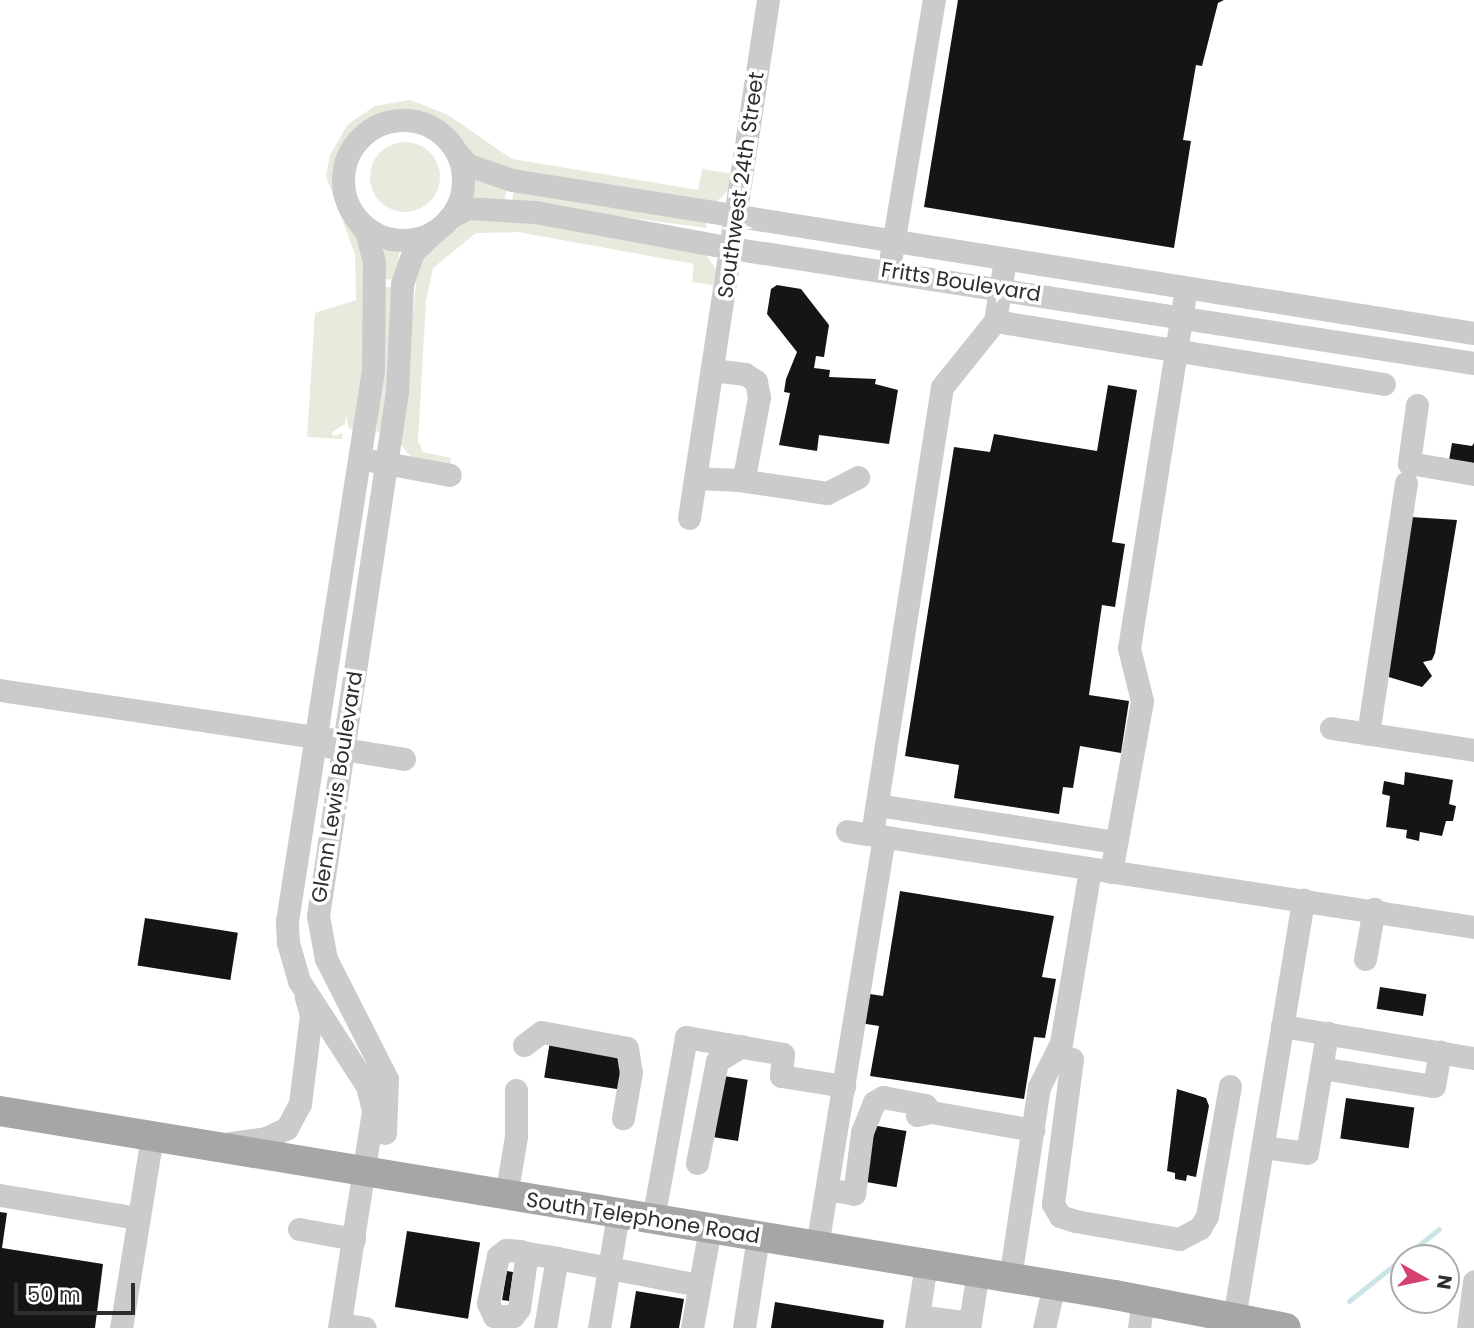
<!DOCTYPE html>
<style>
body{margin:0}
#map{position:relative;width:1474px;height:1328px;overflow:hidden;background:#fff;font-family:Poppins,sans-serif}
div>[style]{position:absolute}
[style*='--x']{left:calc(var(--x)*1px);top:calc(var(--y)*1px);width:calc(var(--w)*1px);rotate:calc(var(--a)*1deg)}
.green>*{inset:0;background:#e7eadd}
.round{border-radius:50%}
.stream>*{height:5px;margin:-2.5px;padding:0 2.5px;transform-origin:2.5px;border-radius:2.5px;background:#cbe4e8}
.building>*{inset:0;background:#151515;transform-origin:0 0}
.minor>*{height:23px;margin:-11.5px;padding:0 11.5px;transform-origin:11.5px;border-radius:11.5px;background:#cbcbcb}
.minor>.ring{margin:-11.5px;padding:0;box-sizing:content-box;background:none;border:23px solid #cbcbcb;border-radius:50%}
.major>*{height:30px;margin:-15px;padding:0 15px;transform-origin:15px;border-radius:15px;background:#a6a6a6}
span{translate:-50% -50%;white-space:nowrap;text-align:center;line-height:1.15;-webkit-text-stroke:7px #fff;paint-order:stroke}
.street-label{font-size:21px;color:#2e2e2e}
.north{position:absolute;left:1390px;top:1244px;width:70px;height:70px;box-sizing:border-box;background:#fff;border:2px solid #ababab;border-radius:50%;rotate:99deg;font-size:19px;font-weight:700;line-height:28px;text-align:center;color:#2e2e2e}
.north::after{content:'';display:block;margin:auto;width:24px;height:32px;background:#d6406d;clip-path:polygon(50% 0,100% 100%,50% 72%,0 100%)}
.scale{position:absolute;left:14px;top:1283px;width:121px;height:32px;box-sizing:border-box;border:4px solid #2e2e2e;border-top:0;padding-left:9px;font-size:21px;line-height:24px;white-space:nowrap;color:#2e2e2e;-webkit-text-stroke:5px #fff;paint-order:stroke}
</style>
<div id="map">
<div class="green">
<i style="clip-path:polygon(410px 100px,448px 115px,512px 159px,698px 190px,702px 169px,734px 174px,730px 189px,715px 203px,508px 172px,470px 154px,440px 121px,399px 110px,379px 114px,349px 140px,339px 163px,342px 202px,363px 238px,367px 356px,356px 429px,349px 429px,346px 415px,345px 424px,332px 432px,333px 436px,343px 433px,342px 439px,307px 437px,315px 313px,356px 300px,355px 254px,326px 176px,330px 155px,348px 124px,375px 106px)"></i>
<i class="round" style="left:370px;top:142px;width:70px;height:70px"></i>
<i style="clip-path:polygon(476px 180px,507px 188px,504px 201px,473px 197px,471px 183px)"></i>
<i style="clip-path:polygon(514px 189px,705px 221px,707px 228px,512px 202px)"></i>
<i style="clip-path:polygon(486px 214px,703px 250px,716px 269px,713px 285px,692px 282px,694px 264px,518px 232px,476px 233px,433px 268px,426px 301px,418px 441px,423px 452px,451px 458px,450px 467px,413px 459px,400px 444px,418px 262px,455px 225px)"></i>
<i style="clip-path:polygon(400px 244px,397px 280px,383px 279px,384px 247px)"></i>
<i style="clip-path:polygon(384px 287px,396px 287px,390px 399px,379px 433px,376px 430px,382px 383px)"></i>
</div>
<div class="stream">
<i style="--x:1349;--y:1301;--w:115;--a:-38.7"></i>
</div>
<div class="building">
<i style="clip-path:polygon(958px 0,1224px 0,1218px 3px,1202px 66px,1196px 65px,1183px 140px,1191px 141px,1174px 248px,924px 207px)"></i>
<i style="clip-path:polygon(777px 285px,801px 289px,829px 325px,824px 357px,816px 356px,814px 368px,830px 370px,829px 377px,876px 379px,875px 384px,898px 390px,889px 444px,819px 435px,817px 451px,779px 445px,790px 393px,784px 392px,786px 379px,797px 352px,767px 314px,771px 289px)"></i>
<i style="clip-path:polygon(1108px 385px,1137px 390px,1112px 542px,1125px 544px,1115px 607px,1102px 605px,1089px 695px,1129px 701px,1121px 753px,1080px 746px,1073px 788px,1063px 787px,1059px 814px,954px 798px,959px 765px,905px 756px,954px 447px,990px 452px,994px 434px,1097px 451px)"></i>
<i style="clip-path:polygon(1452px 443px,1472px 446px,1474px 443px,1474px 471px,1448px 466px)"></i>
<i style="clip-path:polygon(1411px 517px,1457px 520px,1435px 653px,1432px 660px,1423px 662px,1432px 676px,1422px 687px,1382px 675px)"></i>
<i style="clip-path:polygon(1405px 772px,1453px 780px,1449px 804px,1456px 806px,1453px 821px,1446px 821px,1442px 836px,1420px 832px,1419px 841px,1406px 838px,1407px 830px,1386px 827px,1390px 796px,1382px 794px,1384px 781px,1404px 785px)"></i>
<i style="clip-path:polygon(900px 891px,1054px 916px,1042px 977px,1056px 979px,1045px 1038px,1034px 1037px,1024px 1099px,870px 1076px,879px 1026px,860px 1023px,863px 993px,883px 996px)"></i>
<i style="left:145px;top:918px;width:94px;height:48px;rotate:9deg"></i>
<i style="left:1380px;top:987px;width:47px;height:22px;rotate:9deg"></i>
<i style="left:550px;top:1041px;width:75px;height:37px;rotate:9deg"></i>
<i style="left:724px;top:1076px;width:24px;height:62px;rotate:9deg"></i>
<i style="clip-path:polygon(1177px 1089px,1206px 1098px,1209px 1106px,1196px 1177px,1187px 1175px,1186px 1181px,1175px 1179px,1175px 1173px,1167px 1171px)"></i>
<i style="left:1346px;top:1098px;width:69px;height:41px;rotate:8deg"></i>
<i style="left:872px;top:1125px;width:35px;height:57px;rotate:10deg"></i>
<i style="clip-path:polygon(0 1212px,7px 1213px,2px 1248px,103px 1264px,95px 1328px,0 1328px)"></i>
<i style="left:407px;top:1231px;width:74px;height:77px;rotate:9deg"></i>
<i style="clip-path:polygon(507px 1271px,513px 1272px,509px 1301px,502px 1300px)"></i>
<i style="clip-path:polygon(636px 1291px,684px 1299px,679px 1328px,630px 1328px)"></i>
<i style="clip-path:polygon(775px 1302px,884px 1320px,883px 1328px,771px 1328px)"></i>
</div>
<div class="minor">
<i class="ring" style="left:343px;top:120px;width:97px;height:97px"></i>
<i style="--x:458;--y:154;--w:15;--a:48"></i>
<i style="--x:468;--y:165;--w:46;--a:18.8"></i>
<i style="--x:512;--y:180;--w:974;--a:9.04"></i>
<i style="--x:449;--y:218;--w:21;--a:-29"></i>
<i style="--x:467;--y:208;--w:68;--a:3.4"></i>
<i style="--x:535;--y:212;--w:199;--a:10.4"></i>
<i style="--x:731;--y:248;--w:752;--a:8.8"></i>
<i style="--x:891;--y:256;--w:260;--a:-80.5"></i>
<i style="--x:995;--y:321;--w:394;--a:9.2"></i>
<i style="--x:1417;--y:405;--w:59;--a:97.9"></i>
<i style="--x:1409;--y:463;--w:66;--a:9.6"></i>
<i style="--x:374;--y:461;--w:77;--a:10.4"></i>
<i style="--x:695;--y:478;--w:44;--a:2.6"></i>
<i style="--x:739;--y:480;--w:10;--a:-53"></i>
<i style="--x:745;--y:472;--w:76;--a:-79.4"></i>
<i style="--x:759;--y:397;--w:16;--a:-101"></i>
<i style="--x:756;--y:381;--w:13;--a:-148"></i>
<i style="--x:745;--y:374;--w:31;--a:-173"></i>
<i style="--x:739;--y:480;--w:89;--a:8.4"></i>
<i style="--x:827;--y:493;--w:35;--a:-27"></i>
<i style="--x:689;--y:518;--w:524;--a:-81.33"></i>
<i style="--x:0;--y:690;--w:333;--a:8.5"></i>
<i style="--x:1331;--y:728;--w:145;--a:8.7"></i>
<i style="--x:1368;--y:734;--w:254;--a:-81.4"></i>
<i style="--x:331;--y:747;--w:74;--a:9.3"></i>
<i style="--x:877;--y:805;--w:242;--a:8.8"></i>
<i style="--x:847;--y:831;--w:634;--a:8.7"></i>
<i style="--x:872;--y:834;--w:452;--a:-81.1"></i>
<i style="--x:942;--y:387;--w:85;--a:-51.2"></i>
<i style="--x:995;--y:321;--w:50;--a:-80.7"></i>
<i style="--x:1111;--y:872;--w:174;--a:-79.7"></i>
<i style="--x:1142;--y:701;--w:55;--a:-103.8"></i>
<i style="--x:1129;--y:648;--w:351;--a:-81"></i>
<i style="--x:1365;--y:959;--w:51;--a:-79.8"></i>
<i style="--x:1282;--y:1026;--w:195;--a:9.5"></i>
<i style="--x:524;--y:1045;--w:21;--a:-37"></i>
<i style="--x:541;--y:1032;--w:87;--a:10.5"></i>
<i style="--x:627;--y:1048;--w:24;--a:81"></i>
<i style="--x:631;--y:1072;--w:47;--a:99.9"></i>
<i style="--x:1072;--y:1059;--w:146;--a:97.5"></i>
<i style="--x:1053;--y:1204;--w:14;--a:60"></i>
<i style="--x:1060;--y:1216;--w:16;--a:18"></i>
<i style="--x:1075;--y:1221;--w:106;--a:9.8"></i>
<i style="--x:1179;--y:1239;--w:24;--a:-28"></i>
<i style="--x:1200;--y:1228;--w:14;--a:-60"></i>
<i style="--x:1207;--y:1216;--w:132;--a:-80"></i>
<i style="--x:1321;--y:1068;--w:114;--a:9.1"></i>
<i style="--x:1434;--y:1086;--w:35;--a:-80"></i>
<i style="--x:917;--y:1115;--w:14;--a:-12"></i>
<i style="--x:931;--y:1112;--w:104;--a:10"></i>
<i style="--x:385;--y:1133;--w:54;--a:-87.9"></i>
<i style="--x:387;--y:1079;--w:135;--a:-116.9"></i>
<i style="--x:326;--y:959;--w:44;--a:-100.5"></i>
<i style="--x:318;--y:916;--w:530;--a:-81.43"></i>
<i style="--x:397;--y:392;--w:108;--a:-87.3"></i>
<i style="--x:402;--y:284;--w:34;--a:-71"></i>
<i style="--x:413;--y:252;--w:30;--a:-44"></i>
<i style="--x:231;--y:1143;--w:35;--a:-8"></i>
<i style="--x:266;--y:1138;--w:23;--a:-25"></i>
<i style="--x:287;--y:1128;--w:27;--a:-62"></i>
<i style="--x:300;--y:1104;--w:90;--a:-83"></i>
<i style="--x:311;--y:1015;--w:19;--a:-106"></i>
<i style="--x:1263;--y:1147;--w:44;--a:7.8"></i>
<i style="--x:1307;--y:1153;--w:122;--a:-80.5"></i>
<i style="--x:697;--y:1163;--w:104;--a:-78.9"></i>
<i style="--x:717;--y:1061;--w:29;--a:-31"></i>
<i style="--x:827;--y:1189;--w:27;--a:10"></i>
<i style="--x:854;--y:1194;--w:63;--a:-82.6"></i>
<i style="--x:862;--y:1132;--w:32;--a:-68"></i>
<i style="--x:874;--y:1102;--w:10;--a:-29"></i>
<i style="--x:883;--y:1097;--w:43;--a:10.8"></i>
<i style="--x:925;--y:1105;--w:9;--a:49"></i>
<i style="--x:0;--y:1195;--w:140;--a:9.5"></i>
<i style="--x:506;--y:1196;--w:61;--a:-80.5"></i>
<i style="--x:516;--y:1136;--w:46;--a:-90"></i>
<i style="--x:653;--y:1219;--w:185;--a:-79.7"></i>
<i style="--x:686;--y:1037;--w:98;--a:9.9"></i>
<i style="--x:783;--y:1054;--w:22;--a:95"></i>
<i style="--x:781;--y:1076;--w:64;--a:9"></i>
<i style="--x:299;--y:1229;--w:56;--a:10.3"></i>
<i style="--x:817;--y:1246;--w:415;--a:-80.7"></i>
<i style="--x:527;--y:1253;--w:56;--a:98.3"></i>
<i style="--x:519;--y:1308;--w:10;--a:127"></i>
<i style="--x:513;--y:1316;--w:19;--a:180"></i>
<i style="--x:494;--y:1316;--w:14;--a:-115"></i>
<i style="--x:488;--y:1303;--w:48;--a:-78"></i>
<i style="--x:498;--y:1256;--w:10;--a:-37"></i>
<i style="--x:506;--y:1250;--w:14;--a:4"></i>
<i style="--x:520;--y:1251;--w:7;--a:16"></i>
<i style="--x:527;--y:1253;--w:30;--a:9"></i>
<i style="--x:1010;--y:1278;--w:193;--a:-81.4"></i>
<i style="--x:1039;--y:1087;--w:49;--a:-63.4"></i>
<i style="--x:1061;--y:1043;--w:176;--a:-80.5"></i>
<i style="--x:918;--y:1316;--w:52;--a:7.7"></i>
<i style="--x:1234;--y:1318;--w:424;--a:-80.6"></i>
<i style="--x:340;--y:1324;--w:25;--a:9"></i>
<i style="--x:121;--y:1328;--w:194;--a:-80.8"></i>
<i style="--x:339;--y:1328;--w:221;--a:-81.1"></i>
<i style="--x:373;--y:1110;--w:25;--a:-104"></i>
<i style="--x:367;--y:1086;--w:125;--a:-122.9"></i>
<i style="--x:299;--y:981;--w:40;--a:-106"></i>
<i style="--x:288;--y:943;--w:22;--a:-93"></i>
<i style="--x:287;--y:921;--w:558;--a:-81.13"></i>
<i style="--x:373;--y:370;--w:108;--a:-89.5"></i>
<i style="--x:374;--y:262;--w:30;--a:-104"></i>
<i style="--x:367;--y:233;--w:20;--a:-127"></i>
<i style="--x:545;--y:1328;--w:71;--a:-80.3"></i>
<i style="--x:557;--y:1258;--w:144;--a:10.8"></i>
<i style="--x:599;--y:1328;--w:116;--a:-80.5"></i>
<i style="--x:692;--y:1328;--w:102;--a:-79.8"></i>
<i style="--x:744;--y:1328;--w:93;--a:-81.3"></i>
<i style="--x:916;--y:1328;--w:65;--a:-81.1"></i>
<i style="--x:969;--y:1328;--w:57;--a:-80.9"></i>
<i style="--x:1044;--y:1328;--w:44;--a:-76.9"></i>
<i style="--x:1139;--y:1328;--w:28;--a:-82"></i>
<i style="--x:1468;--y:1328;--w:47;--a:-82.7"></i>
</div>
<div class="major">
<i style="--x:0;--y:1111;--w:1130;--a:9.37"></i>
<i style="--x:1115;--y:1295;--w:174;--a:10.9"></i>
</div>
<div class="street-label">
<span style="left:741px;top:185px;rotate:-82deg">Southwest 24th Street</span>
<span style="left:961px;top:282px;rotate:9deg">Fritts Boulevard</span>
<span style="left:337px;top:787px;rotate:-81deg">Glenn Lewis Boulevard</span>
<span style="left:643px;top:1218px;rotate:9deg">South Telephone Road</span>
</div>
<div class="north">N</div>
<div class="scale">50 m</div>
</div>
